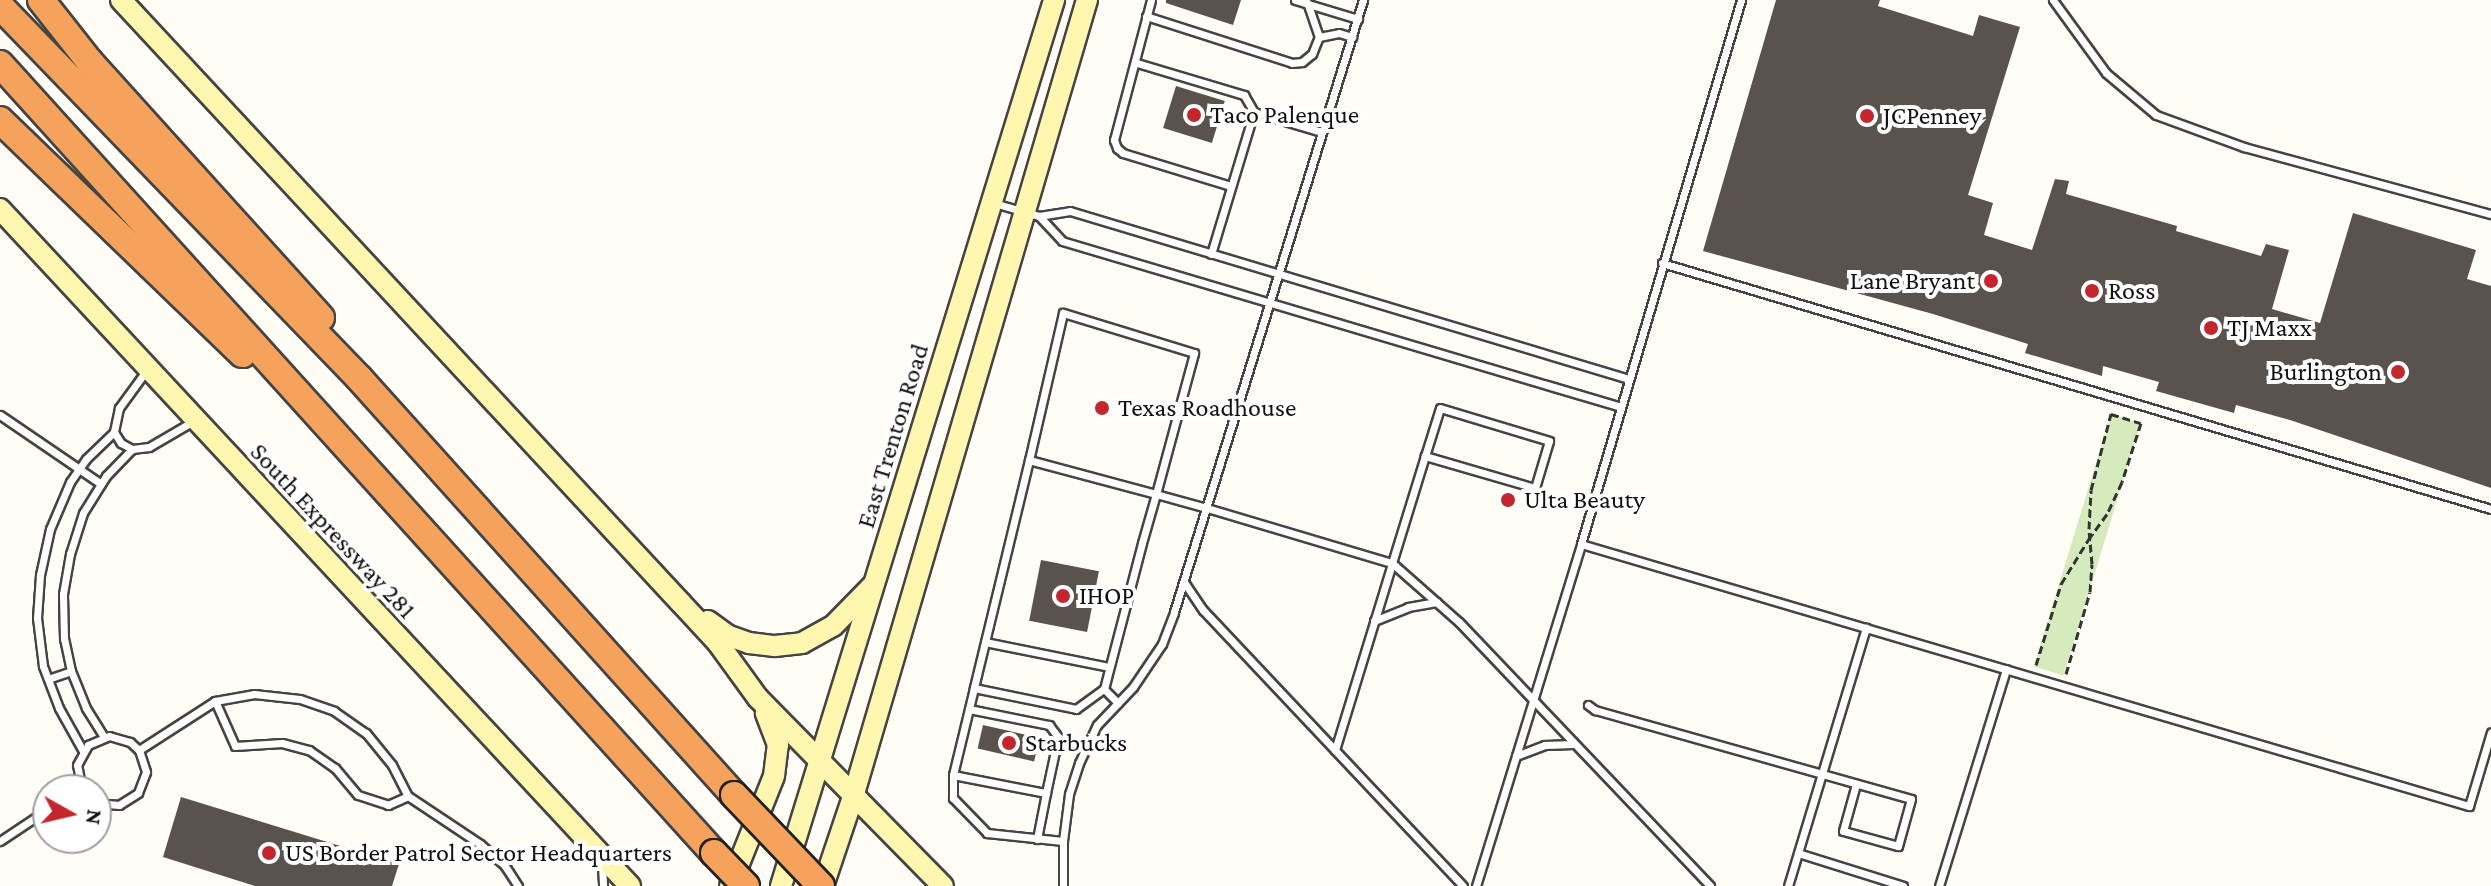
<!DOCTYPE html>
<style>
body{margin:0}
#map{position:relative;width:2491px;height:886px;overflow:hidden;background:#fffdf5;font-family:"Crimson Pro",serif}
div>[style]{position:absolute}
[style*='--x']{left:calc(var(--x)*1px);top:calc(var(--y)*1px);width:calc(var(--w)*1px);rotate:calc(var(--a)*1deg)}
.green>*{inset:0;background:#d5ebbd;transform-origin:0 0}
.building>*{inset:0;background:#5a524d;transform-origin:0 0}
.path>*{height:3px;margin-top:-1.5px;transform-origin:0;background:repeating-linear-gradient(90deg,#333 0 8px,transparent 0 12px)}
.roads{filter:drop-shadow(2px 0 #444) drop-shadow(-2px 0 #444) drop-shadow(0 2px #444) drop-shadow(0 -2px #444)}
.lane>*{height:7px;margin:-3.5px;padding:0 3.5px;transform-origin:3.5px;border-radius:3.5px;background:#fff}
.secondary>*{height:20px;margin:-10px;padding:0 10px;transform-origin:10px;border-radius:10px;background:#fff6b0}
.highway>*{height:26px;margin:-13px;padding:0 13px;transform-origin:13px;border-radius:13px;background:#f5a25d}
.bridges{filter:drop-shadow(2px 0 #222) drop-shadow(-2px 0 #222) drop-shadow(0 2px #222) drop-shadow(0 -2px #222)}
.highway-bridge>*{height:26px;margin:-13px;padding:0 13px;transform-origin:13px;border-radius:13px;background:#f5a25d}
.dots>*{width:22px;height:22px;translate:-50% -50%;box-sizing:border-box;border:4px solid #fff;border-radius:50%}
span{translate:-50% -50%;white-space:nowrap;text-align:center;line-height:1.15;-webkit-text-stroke:8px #fff;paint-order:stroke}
.poi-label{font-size:26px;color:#111}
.left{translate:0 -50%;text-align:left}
.right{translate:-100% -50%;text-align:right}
.street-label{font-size:26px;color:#111}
.north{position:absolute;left:32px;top:774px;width:80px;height:80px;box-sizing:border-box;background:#fff;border:2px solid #a0a0a0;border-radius:50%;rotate:98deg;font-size:22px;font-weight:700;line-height:32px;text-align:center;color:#111}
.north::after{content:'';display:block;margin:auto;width:28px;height:36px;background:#c4262e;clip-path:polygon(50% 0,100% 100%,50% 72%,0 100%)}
</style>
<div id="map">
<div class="green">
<i style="left:2111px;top:414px;width:31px;height:264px;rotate:17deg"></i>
</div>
<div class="building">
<i style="clip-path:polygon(1166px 0,1241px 0,1233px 25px,1166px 3px)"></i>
<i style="clip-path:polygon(1776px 0,1880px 0,1878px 6px,1973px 36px,1979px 15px,2020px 27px,1968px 195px,1993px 203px,1984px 235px,2032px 250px,2055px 179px,2069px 181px,2066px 194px,2177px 226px,2176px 231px,2261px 256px,2266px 244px,2289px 250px,2272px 309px,2320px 323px,2353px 213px,2476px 250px,2467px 279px,2491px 286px,2491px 488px,2290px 420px,2236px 405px,2234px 413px,2156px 391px,2159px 382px,2103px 366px,2102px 376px,2025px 353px,2028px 344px,1933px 314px,1703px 251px)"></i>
<i style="left:1176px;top:86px;width:51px;height:44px;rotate:17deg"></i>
<i style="left:1041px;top:560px;width:59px;height:62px;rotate:11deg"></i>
<i style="left:983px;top:725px;width:58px;height:24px;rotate:13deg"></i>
<i style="clip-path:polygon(181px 797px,399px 864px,392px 886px,255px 886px,163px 857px)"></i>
</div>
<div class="path">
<i style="--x:2036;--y:665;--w:85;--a:-72.8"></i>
<i style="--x:2061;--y:584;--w:55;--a:-58.3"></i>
<i style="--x:2066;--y:674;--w:85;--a:-73.7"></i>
<i style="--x:2090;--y:592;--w:28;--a:-86"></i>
<i style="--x:2092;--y:564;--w:35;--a:-95"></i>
<i style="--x:2089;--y:529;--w:39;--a:-87"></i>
<i style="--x:2091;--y:490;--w:79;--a:-75.3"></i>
<i style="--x:2111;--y:414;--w:31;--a:17"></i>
<i style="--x:2141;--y:423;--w:62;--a:107.9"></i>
<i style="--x:2122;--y:482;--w:35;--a:115"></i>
<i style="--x:2107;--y:514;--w:29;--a:126"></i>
</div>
<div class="roads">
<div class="lane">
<i style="--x:1151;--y:0;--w:145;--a:104.8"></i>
<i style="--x:1114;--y:140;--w:9;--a:69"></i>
<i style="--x:1117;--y:148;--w:8;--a:40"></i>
<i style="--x:1123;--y:153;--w:113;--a:17"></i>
<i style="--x:1295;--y:0;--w:66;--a:16.8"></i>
<i style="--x:2053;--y:0;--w:90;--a:54"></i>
<i style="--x:2106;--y:73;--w:65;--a:40"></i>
<i style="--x:2156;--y:115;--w:94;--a:20"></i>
<i style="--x:2244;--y:147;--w:256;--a:15.2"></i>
<i style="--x:1146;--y:16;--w:153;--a:17.8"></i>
<i style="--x:1292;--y:63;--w:10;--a:-6"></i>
<i style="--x:1302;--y:62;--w:13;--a:-39"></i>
<i style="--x:1312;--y:54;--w:18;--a:-68"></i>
<i style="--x:1319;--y:37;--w:36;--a:-109"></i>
<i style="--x:1319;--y:37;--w:20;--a:-11"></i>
<i style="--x:1339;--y:33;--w:14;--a:17"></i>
<i style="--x:1137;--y:63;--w:112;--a:16.7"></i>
<i style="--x:1244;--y:95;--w:20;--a:60"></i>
<i style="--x:994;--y:203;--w:47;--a:16.1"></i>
<i style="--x:1039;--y:216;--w:31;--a:-9"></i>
<i style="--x:1070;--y:211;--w:584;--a:16.73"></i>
<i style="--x:1039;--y:216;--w:34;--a:47"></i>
<i style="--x:1062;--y:241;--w:583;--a:16.54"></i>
<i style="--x:1211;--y:254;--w:148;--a:-73.2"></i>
<i style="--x:1254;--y:112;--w:71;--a:16.4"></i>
<i style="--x:1662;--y:263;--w:865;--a:16.53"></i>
<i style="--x:146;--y:371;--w:46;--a:126.1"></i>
<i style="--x:119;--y:408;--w:25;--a:102"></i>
<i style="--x:114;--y:432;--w:13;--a:58"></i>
<i style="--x:121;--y:443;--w:13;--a:29"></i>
<i style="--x:132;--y:449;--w:17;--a:-7"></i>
<i style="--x:149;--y:447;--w:50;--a:-30.2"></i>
<i style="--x:0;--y:415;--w:122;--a:34.3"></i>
<i style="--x:1029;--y:460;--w:235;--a:103.6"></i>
<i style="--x:974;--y:688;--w:104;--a:11.6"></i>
<i style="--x:1076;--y:709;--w:34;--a:-36"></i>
<i style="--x:1581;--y:544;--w:926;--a:16.44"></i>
<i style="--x:2469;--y:806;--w:77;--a:-73.4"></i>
<i style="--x:1184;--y:582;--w:34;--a:56"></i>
<i style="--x:1203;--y:610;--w:379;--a:46.7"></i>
<i style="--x:1374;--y:621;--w:37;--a:-22"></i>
<i style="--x:1408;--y:607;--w:29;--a:-10"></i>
<i style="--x:985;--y:642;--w:126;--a:11.4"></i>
<i style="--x:48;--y:679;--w:24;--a:-19"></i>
<i style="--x:974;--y:688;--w:89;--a:103.6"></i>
<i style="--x:953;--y:775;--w:23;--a:90"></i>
<i style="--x:953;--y:798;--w:49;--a:45.8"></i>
<i style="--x:987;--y:833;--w:76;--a:6"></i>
<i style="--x:215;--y:701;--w:49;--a:66"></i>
<i style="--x:235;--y:746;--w:47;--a:-3.7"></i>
<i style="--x:282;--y:743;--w:28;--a:15"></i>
<i style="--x:309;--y:750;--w:32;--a:35"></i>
<i style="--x:335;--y:768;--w:35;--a:50"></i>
<i style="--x:358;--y:795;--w:32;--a:18"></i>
<i style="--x:388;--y:805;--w:22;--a:-24"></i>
<i style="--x:1118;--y:703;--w:20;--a:-135"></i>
<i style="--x:1104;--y:689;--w:151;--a:-75.4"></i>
<i style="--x:1142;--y:543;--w:51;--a:-74.1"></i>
<i style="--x:1156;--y:494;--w:146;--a:-74.9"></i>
<i style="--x:1194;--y:353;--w:137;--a:-163"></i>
<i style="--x:1063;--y:313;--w:151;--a:103"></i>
<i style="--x:1029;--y:460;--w:131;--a:15"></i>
<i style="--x:1156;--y:494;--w:53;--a:15.4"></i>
<i style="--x:1207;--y:508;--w:193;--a:16.6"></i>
<i style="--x:1392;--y:563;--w:89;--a:41.4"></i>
<i style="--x:1459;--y:622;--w:364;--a:46.4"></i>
<i style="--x:1588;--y:705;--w:9;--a:36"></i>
<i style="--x:1595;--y:710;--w:328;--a:15.7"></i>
<i style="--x:1911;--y:799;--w:49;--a:105.5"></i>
<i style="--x:1898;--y:846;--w:57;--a:-164.7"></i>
<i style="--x:1843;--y:831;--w:49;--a:-74.5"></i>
<i style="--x:969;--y:709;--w:82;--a:11.3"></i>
<i style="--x:1049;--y:725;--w:15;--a:53"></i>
<i style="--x:1058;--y:737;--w:57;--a:102.1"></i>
<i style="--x:104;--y:737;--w:34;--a:-122"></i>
<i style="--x:86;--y:708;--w:40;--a:-112"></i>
<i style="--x:71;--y:671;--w:33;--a:-102"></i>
<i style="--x:64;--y:639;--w:45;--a:-91.3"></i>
<i style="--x:63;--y:594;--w:41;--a:-80.1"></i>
<i style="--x:70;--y:554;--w:43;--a:-72.4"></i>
<i style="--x:83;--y:513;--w:44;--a:-58.1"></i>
<i style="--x:106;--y:476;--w:37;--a:-46"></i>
<i style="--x:139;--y:750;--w:90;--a:-32.8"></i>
<i style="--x:215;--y:701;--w:40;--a:-10"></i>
<i style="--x:254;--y:694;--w:46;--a:6.2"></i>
<i style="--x:300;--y:699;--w:36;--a:19"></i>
<i style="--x:334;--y:711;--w:39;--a:35"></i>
<i style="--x:366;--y:733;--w:41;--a:50.9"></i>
<i style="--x:392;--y:765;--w:35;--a:63"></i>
<i style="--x:408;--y:796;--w:87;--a:33.7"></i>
<i style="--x:480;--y:844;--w:33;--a:41"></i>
<i style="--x:505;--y:866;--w:24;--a:57"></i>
<i style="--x:1335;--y:750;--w:195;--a:-73"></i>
<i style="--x:1392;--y:563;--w:112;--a:-72.9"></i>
<i style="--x:1425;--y:456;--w:50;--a:-72.6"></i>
<i style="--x:1440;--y:408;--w:114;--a:16.8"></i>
<i style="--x:1549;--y:441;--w:49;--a:106.6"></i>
<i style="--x:1535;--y:488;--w:115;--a:-163.8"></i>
<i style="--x:83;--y:751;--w:49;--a:-119.2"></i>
<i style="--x:59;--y:708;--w:45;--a:-110.9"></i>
<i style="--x:43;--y:666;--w:48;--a:-97.1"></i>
<i style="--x:37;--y:618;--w:43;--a:-86"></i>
<i style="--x:40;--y:575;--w:47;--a:-77.7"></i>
<i style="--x:50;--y:529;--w:51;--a:-66.9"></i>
<i style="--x:70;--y:482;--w:28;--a:-55"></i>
<i style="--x:86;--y:459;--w:39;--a:-44"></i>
<i style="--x:1516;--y:756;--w:31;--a:-21"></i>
<i style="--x:1545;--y:745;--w:28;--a:-2"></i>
<i style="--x:953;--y:775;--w:95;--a:11"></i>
<i style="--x:1046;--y:793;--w:47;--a:101.1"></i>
<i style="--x:82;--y:790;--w:25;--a:-101"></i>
<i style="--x:77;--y:765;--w:23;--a:-61"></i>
<i style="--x:88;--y:745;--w:23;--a:-23"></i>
<i style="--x:109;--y:736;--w:22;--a:16"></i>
<i style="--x:130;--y:742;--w:12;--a:42"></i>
<i style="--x:139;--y:750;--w:23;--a:72"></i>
<i style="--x:146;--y:772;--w:22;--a:111"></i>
<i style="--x:138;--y:793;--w:22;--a:148"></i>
<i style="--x:119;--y:805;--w:23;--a:-175"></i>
<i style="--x:0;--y:841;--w:58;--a:-33.7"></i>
<i style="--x:1798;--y:853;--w:110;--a:17.4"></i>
<i style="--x:602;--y:865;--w:21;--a:87"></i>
<i style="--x:1063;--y:886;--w:45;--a:-90"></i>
<i style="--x:1063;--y:841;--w:47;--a:-82.7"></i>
<i style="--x:1069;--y:794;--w:33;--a:-72"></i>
<i style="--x:1079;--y:763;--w:42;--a:-64.7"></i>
<i style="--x:1097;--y:725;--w:52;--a:-46.5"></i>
<i style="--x:1133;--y:687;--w:52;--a:-56"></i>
<i style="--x:1162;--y:644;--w:34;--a:-69"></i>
<i style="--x:1174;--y:612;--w:641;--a:-72.84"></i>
<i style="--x:1476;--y:886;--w:358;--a:-72.9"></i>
<i style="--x:1581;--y:544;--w:567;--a:-73.61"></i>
<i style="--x:1788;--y:886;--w:270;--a:-73.2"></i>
<i style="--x:1939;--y:886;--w:227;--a:-72.8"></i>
</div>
<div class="secondary">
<i style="--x:121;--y:0;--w:823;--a:47.12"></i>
<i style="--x:681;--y:603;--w:54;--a:47.2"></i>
<i style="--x:718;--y:643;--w:68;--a:54"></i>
<i style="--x:758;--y:698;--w:264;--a:45.5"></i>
<i style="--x:0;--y:209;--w:925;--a:47.06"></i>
<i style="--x:708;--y:621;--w:26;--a:36"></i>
<i style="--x:729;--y:636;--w:21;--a:19"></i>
<i style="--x:749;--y:643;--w:26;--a:7"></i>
<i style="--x:775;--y:646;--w:27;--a:-6"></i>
<i style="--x:802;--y:643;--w:35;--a:-29"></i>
<i style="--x:833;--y:626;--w:56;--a:-45.7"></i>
<i style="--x:730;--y:886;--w:118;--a:-68.2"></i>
<i style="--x:774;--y:776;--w:31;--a:-83"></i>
<i style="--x:778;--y:745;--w:34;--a:-111"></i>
<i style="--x:781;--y:886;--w:927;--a:-72.87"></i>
<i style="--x:823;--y:886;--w:94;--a:-71.4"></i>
<i style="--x:853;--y:797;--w:831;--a:-73.64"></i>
</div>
<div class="highway">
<i style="--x:41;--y:0;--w:78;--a:51.8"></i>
<i style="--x:89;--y:61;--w:346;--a:47.9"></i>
<i style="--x:0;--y:6;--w:517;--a:46.02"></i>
<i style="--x:359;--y:378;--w:561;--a:48.04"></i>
<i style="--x:0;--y:64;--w:1064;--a:47.86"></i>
<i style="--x:0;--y:120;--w:337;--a:44"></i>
</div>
</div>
<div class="bridges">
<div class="highway-bridge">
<i style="--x:734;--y:795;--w:126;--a:46.3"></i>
<i style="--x:714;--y:853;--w:46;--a:45.9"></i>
</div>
</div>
<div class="dots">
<i style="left:1194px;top:115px;background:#c4262e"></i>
<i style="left:1867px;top:116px;background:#c4262e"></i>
<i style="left:1991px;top:281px;background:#c4262e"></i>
<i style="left:2092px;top:291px;background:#c4262e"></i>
<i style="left:2211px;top:328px;background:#c4262e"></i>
<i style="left:2398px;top:372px;background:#c4262e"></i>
<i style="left:1102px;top:408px;background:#c4262e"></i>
<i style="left:1508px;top:500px;background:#c4262e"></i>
<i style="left:1063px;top:596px;background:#c4262e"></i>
<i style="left:1009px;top:743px;background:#c4262e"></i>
<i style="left:269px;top:853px;background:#c4262e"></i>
</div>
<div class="poi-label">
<span class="left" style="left:1210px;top:115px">Taco Palenque</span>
<span class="left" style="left:1883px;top:116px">JCPenney</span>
<span class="right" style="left:1975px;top:281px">Lane Bryant</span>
<span class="left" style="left:2108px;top:291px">Ross</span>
<span class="left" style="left:2227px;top:328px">TJ Maxx</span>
<span class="right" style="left:2382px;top:372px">Burlington</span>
<span class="left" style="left:1118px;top:408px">Texas Roadhouse</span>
<span class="left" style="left:1524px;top:500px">Ulta Beauty</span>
<span class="left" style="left:1079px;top:596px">IHOP</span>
<span class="left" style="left:1025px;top:743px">Starbucks</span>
<span class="left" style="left:285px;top:853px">US Border Patrol Sector Headquarters</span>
</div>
<div class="street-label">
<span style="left:893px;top:436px;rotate:-73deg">East Trenton Road</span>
<span style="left:333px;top:531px;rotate:47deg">South Expressway 281</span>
</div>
<div class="north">N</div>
</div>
